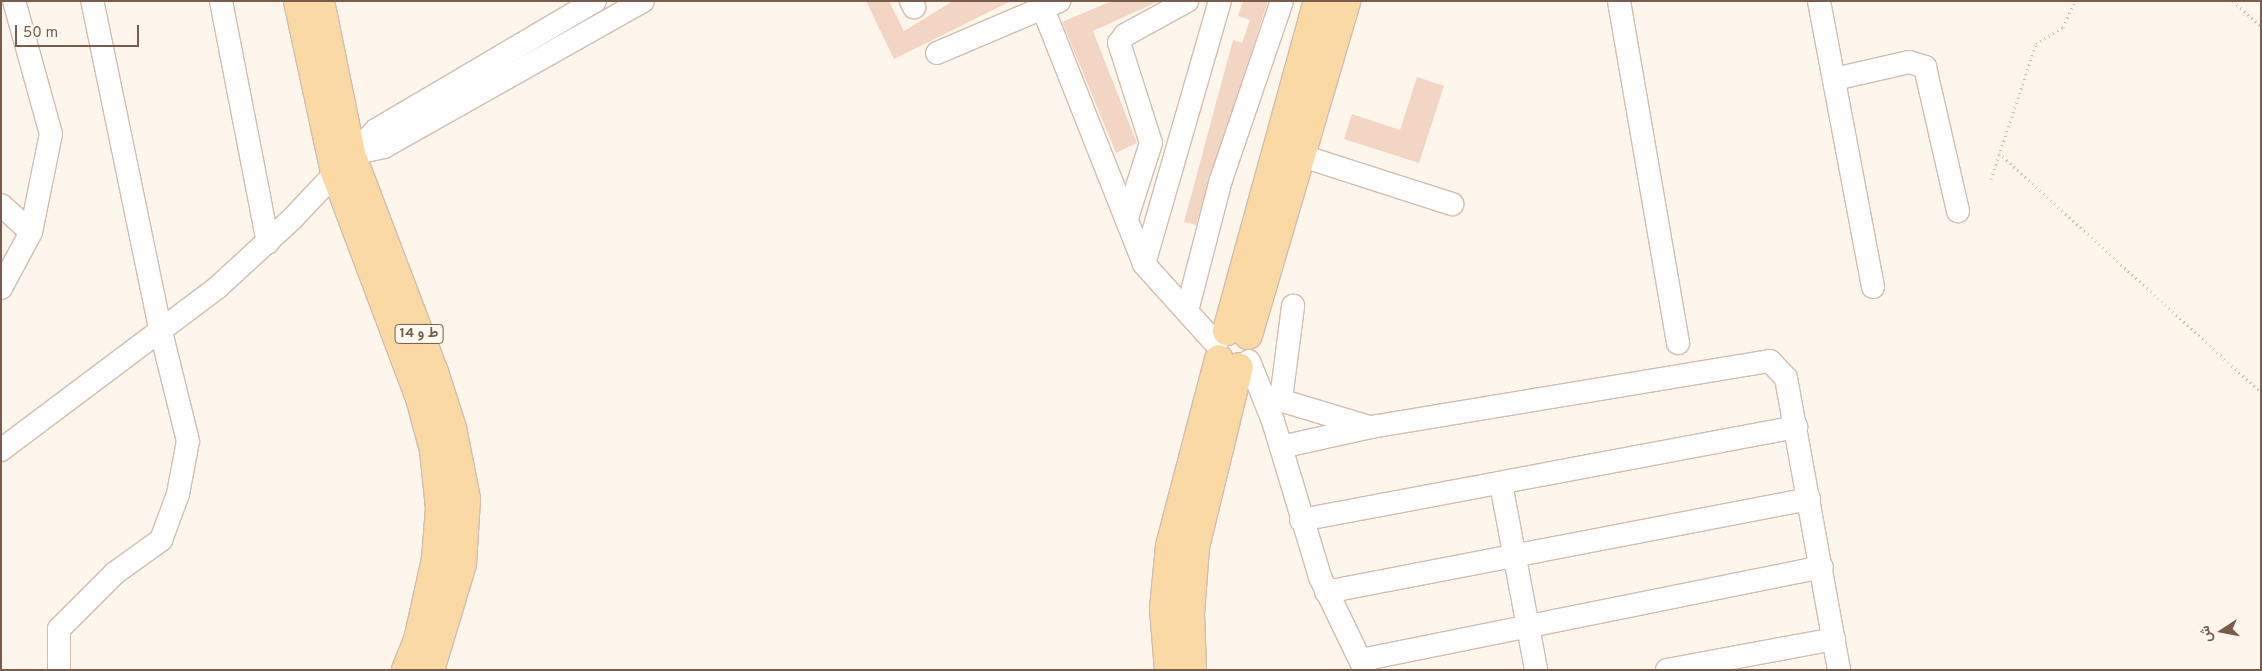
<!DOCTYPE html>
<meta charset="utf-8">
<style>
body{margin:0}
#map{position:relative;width:2262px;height:671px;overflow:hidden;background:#fdf6ec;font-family:Overpass,Vazirmatn,sans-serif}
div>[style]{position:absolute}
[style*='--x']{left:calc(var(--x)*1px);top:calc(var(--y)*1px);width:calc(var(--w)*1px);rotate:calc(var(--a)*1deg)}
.building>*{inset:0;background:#f3d5c3}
.path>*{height:3px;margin-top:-1.5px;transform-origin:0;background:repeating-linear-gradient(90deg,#d9b8a5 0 1px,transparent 0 5px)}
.roads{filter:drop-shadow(1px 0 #d1beb0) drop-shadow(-1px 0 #d1beb0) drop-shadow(0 1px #d1beb0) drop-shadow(0 -1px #d1beb0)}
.minor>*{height:22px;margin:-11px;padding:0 11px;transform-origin:11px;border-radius:11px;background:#fff}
.major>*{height:28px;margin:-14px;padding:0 14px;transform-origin:14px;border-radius:14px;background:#fbd9a5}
span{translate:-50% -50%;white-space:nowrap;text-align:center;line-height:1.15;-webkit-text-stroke:4.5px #fffaf3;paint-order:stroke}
.shield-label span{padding:1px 4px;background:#fffaf3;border:1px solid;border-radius:4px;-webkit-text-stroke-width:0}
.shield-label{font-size:14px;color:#7a5c4d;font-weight:700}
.frame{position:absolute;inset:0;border:2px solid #7a5c4d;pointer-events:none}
.north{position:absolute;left:2197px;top:606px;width:50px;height:50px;-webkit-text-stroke:4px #fffaf3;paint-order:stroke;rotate:259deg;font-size:14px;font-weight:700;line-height:20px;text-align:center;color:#7a5c4d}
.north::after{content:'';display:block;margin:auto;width:18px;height:22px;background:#7a5c4d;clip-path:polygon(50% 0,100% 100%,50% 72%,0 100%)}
.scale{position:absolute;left:15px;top:25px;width:124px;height:22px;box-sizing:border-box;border:2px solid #7a5c4d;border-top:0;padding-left:6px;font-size:15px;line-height:18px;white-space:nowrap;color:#7a5c4d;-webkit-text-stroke:4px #fffaf3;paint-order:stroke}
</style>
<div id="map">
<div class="building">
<i style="clip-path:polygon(866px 1px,889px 1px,904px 31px,953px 1px,1011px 1px,894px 59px)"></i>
<i style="clip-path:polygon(1112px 1px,1159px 1px,1093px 31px,1137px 143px,1116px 153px,1062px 22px)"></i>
<i style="clip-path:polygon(1243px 1px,1268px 1px,1196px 225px,1184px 222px,1233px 40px,1242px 43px,1250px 20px,1238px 16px)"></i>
<i style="clip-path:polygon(1417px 77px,1444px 86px,1419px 163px,1344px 139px,1352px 114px,1400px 130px)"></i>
</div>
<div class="path">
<i style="--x:2233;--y:1;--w:38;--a:42"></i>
<i style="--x:1999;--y:153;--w:355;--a:42.4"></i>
<i style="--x:1991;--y:179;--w:142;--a:-71.6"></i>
<i style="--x:2036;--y:44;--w:32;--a:-32"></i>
<i style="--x:2063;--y:27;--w:29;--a:-65"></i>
</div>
<div class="roads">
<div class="minor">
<i style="--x:221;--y:1;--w:246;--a:79"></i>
<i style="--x:911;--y:1;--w:7;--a:63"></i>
<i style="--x:1040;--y:1;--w:283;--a:68.4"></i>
<i style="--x:1144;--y:264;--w:108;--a:48"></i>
<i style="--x:1619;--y:1;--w:347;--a:80.2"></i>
<i style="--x:1819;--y:1;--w:291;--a:79.3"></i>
<i style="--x:937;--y:53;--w:133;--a:-23.1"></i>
<i style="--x:1835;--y:79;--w:76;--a:-12.9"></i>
<i style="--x:1909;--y:62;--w:17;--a:17"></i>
<i style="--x:1925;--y:67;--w:148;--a:77.1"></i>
<i style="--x:351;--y:154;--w:34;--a:-12"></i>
<i style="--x:384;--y:147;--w:297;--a:-29.4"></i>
<i style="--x:1299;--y:155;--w:161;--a:17.8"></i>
<i style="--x:1;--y:205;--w:40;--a:42"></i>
<i style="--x:1127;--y:218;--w:79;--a:-72.3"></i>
<i style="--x:1151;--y:143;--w:105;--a:-107.7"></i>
<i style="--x:1119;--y:43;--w:10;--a:-53"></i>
<i style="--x:1125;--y:35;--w:71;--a:-28.7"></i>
<i style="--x:1144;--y:264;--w:274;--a:-73.9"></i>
<i style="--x:1;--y:288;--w:64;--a:-61.8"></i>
<i style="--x:31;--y:232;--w:100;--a:-78.5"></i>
<i style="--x:51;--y:134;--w:138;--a:-105.5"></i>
<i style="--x:1187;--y:311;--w:135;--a:-75.5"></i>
<i style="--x:1221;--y:180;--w:189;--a:-71.2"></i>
<i style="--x:1249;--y:361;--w:65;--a:68.2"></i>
<i style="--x:1273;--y:421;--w:163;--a:73.2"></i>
<i style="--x:1320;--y:577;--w:103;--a:64.2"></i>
<i style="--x:1263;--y:395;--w:112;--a:16.7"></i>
<i style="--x:1281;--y:399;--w:94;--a:-82.6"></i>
<i style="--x:1281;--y:447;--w:92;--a:-12.5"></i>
<i style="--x:1371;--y:427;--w:404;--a:-9.4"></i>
<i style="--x:1770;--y:361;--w:23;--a:47"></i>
<i style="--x:1786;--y:378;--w:297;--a:79.7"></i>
<i style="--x:1;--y:450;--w:271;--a:-36.9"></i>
<i style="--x:218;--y:287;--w:100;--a:-42.6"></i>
<i style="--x:292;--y:219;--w:122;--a:-46.7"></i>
<i style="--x:376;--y:130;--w:254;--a:-30.5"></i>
<i style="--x:1501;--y:484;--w:189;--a:79.3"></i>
<i style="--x:1301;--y:520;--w:504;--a:-10.64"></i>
<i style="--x:1326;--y:592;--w:492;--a:-10.9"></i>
<i style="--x:1361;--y:660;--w:470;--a:-11.4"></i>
<i style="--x:59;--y:670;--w:41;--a:-90"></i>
<i style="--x:59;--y:629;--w:79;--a:-45"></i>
<i style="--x:115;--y:573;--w:57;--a:-35.7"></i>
<i style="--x:161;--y:540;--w:49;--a:-69.7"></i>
<i style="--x:178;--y:494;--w:54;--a:-79.3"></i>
<i style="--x:188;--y:441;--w:116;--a:-103.9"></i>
<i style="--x:160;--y:328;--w:334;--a:-101.7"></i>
<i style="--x:1667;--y:670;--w:170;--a:-10.5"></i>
</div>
<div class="major">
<i style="--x:298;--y:1;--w:175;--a:77.8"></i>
<i style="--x:335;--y:172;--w:241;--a:69.4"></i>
<i style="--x:420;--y:398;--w:54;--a:74.9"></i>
<i style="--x:434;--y:450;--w:58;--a:84.1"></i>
<i style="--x:440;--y:508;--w:51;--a:94.5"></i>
<i style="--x:436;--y:559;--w:83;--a:102.5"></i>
<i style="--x:418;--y:640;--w:32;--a:112"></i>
<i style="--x:320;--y:1;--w:156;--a:78.5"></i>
<i style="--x:351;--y:154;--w:233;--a:69.2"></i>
<i style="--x:434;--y:372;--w:59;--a:72.2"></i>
<i style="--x:452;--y:428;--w:72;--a:78.8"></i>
<i style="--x:466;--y:499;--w:65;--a:93.5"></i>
<i style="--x:462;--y:564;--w:111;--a:106.8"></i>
<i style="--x:1227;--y:331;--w:342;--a:-74.6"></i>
<i style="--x:1248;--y:335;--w:348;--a:-73.6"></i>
<i style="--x:1169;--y:670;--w:61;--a:-94.7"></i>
<i style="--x:1164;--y:609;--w:63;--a:-84.6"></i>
<i style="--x:1170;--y:546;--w:193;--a:-75.3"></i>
<i style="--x:1192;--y:670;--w:56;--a:-92"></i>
<i style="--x:1190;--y:614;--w:67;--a:-85.7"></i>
<i style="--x:1195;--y:547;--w:185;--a:-76.3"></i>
</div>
</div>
<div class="shield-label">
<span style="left:419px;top:334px">ط و 14</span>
</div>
<div class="frame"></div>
<div class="north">ش</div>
<div class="scale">50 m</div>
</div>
